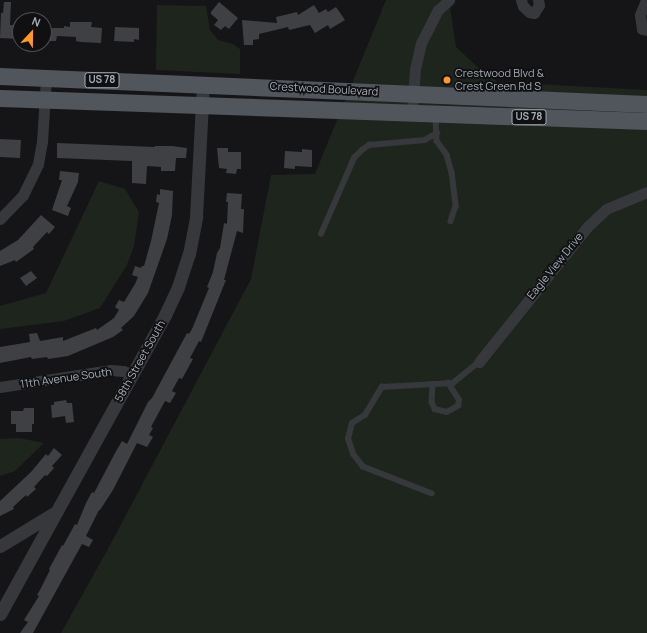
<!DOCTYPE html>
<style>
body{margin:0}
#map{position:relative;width:647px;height:633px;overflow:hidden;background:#151517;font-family:Manrope,sans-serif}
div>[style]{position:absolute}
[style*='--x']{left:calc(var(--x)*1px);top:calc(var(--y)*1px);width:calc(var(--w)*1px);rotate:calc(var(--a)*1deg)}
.green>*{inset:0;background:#1d251d}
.building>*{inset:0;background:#3f4044;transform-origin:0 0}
.service>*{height:5.5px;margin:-2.75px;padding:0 2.75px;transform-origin:2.75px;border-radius:2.75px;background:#36383c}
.minor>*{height:11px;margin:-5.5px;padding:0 5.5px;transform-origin:5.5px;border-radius:5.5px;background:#36383c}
.tertiary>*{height:13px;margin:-6.5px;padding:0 6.5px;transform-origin:6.5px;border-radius:6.5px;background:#36383c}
.primary>*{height:17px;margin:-8.5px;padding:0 8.5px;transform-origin:8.5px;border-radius:8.5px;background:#51555c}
.dots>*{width:11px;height:11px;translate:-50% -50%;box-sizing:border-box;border:2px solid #101012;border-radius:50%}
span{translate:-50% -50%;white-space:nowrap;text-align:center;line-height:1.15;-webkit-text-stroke:3.5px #101012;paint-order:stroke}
.shield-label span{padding:1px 3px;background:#101012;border:1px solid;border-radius:3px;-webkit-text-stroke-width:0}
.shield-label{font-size:10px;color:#a6aeb8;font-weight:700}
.poi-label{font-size:11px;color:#a6aeb8}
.left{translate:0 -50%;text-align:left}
.street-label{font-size:11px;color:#a6aeb8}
.north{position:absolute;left:12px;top:12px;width:40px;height:40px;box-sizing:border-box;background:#101012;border:1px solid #4c4f54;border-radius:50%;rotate:22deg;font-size:11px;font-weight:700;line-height:16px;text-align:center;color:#a6aeb8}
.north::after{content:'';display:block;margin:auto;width:14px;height:18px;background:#ff9925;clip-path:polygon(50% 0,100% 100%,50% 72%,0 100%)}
</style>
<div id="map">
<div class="green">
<i style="clip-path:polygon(386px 0,449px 0,456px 47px,483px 72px,498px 82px,647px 90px,647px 633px,61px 633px,109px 547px,251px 279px,271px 175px,315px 174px)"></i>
<i style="clip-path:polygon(157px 5px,206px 6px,210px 30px,218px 40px,233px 44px,240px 49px,240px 74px,156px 70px)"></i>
<i style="clip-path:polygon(99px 181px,125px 189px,139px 212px,134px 246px,127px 265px,100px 308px,64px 321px,0 329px,0 306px,46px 293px)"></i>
<i style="clip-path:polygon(19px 438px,44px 443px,15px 471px,0 476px,0 439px)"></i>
</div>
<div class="building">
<i style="clip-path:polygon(4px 2px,11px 2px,10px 25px,20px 25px,20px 39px,0 38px,1px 13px,3px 13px)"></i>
<i style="clip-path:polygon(219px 2px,238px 18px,229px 29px,225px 26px,221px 30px,214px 25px,218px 20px,211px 14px,211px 12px)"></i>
<i style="clip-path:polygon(314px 5px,319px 13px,326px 9px,328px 12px,336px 7px,345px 20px,330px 29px,328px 25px,315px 33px,310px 25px,289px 30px,288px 27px,259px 34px,259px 39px,253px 40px,253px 45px,244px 45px,242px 20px,277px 23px,276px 17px,297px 12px,298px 15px)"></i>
<i style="clip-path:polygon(70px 22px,92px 22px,91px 27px,102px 28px,101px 43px,80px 42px,76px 41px,76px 37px,57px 36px,56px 41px,44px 41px,44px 28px,64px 28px,64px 26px,70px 27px)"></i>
<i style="clip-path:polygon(115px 27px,139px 28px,139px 40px,134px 39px,134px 42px,114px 41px)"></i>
<i style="left:0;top:139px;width:21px;height:18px;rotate:3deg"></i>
<i style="clip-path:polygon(57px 143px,155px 147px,155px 146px,172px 146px,187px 148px,186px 158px,176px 158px,175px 171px,161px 171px,161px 167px,147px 166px,146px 184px,132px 183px,132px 161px,57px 158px)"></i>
<i style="clip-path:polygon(217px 148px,228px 148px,228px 152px,241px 152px,241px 169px,237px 169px,236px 174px,226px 173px,227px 169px,219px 168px)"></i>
<i style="clip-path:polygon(302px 149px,312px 150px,312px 167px,295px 166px,295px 169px,284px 168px,285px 151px,302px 152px)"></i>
<i style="clip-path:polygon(60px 171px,79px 173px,78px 182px,67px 206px,71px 208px,68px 216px,52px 210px,62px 180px,59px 180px)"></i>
<i style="clip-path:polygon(160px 189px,173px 191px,172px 215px,167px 239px,148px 293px,134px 316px,121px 328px,123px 330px,113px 337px,68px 356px,48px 359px,47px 357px,32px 359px,31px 357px,0 363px,0 347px,30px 342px,29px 334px,37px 333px,40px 341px,63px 337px,63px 341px,96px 328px,97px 330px,114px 318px,119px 310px,115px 307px,119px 300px,124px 302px,135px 284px,138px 277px,132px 275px,135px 266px,141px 268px,142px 266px,144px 266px,151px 241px,159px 203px,156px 202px,157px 194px,160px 195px)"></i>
<i style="clip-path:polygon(227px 193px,242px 194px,241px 209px,244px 209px,243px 233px,237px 231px,224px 280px,226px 280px,201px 342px,199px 341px,190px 358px,193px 359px,182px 379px,179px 378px,172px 391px,176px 393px,170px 403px,165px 401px,151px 427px,153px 428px,149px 435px,153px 437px,147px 447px,137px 443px,113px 490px,100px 510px,99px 510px,86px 536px,93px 540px,89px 547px,82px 544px,33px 633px,20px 633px,28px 622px,24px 620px,39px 596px,37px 595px,40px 590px,50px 570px,49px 569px,62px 545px,63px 546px,75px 524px,77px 525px,86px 503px,92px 492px,94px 493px,115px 453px,122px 441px,127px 444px,148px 402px,152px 398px,187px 333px,189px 334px,192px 329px,209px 288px,207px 287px,213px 272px,217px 253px,220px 248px,224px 223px,227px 224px,228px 202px,226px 202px)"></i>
<i style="clip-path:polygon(41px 215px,55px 227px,49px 234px,47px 232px,33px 247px,34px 249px,16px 262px,15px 260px,0 266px,0 251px,18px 240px)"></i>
<i style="clip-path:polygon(31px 271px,37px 278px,26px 286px,20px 278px)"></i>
<i style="clip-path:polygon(66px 400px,67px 403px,72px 403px,74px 422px,66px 423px,65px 416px,52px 418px,51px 405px,54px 405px,54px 402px)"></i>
<i style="clip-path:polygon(24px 408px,34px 408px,34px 424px,32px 424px,32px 432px,16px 432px,16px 424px,11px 424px,11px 411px,23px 411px)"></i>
<i style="clip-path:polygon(54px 448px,62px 455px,52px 466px,54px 468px,47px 476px,45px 475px,34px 487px,36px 489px,27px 497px,26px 495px,13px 507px,14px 509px,0 516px,0 501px,31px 472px,46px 454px,48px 456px)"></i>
</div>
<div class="service">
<i style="--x:436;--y:116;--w:25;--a:88"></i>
<i style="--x:437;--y:141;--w:17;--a:54"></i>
<i style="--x:447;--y:155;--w:18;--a:74"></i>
<i style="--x:452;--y:172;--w:34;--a:83"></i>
<i style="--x:456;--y:206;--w:16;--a:108"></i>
<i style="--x:321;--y:234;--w:83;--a:-66.5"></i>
<i style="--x:354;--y:158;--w:11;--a:-45"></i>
<i style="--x:362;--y:150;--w:9;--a:-36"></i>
<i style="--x:369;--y:145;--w:56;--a:-5.1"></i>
<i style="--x:425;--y:140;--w:14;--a:-30"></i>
<i style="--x:433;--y:384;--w:18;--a:93"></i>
<i style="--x:432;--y:402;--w:8;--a:67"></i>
<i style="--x:435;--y:409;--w:12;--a:14"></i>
<i style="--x:447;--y:412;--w:13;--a:-29"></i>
<i style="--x:458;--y:406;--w:6;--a:-81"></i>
<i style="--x:459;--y:400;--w:20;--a:-123"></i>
<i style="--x:432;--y:494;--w:74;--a:-158.6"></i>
<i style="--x:363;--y:467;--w:16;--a:-128"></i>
<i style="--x:353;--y:454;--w:16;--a:-108"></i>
<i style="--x:348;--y:439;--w:16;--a:-76"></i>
<i style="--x:352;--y:423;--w:15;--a:-32"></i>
<i style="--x:365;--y:415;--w:33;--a:-59"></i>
<i style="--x:382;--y:387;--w:71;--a:-3.2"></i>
<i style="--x:453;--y:383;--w:33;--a:-39"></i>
</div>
<div class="minor">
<i style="--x:521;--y:0;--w:6;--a:72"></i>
<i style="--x:523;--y:6;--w:8;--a:45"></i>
<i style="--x:529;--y:12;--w:5;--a:11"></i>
<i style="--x:534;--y:13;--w:9;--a:-58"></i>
<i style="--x:539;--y:5;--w:5;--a:-101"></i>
<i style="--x:646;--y:0;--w:16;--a:112"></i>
<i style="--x:640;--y:15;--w:14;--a:82"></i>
<i style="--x:642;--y:29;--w:5;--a:11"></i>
<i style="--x:412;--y:112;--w:43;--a:-86"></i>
<i style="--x:415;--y:69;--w:27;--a:-77"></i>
<i style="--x:421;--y:43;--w:37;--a:-63"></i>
<i style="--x:438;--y:10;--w:15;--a:-42"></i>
<i style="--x:0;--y:219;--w:33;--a:-46"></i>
<i style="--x:23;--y:195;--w:34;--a:-64"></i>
<i style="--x:38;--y:164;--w:22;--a:-80"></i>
<i style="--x:42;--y:142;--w:64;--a:-86.4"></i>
<i style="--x:479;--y:362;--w:173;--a:-51.3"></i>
<i style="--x:587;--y:227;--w:26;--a:-43"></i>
<i style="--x:606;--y:209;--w:44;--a:-22.5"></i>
<i style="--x:0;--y:387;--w:112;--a:-8.7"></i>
<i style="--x:111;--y:370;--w:12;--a:5"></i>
<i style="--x:123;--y:371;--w:9;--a:18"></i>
</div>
<div class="tertiary">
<i style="--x:0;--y:546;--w:66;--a:-31.3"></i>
<i style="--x:0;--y:614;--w:342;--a:-61.1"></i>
<i style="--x:165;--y:315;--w:31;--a:-65"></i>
<i style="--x:178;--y:287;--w:35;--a:-72"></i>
<i style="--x:189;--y:254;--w:38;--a:-79"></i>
<i style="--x:196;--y:217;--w:133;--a:-87"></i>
</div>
<div class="primary">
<i style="--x:0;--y:76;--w:648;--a:2.48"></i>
<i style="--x:0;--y:98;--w:647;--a:2.04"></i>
</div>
<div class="dots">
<i style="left:447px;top:80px;background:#ff9925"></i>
</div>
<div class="shield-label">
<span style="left:102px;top:80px">US 78</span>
<span style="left:529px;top:117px">US 78</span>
</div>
<div class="poi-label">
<span class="left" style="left:455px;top:80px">Crestwood Blvd &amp;<br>Crest Green Rd S</span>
</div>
<div class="street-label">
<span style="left:324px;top:89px;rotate:3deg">Crestwood Boulevard</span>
<span style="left:555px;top:266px;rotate:-51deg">Eagle View Drive</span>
<span style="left:140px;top:361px;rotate:-61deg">58th Street South</span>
<span style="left:66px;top:378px;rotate:-8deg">11th Avenue South</span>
</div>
<div class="north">N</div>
</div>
